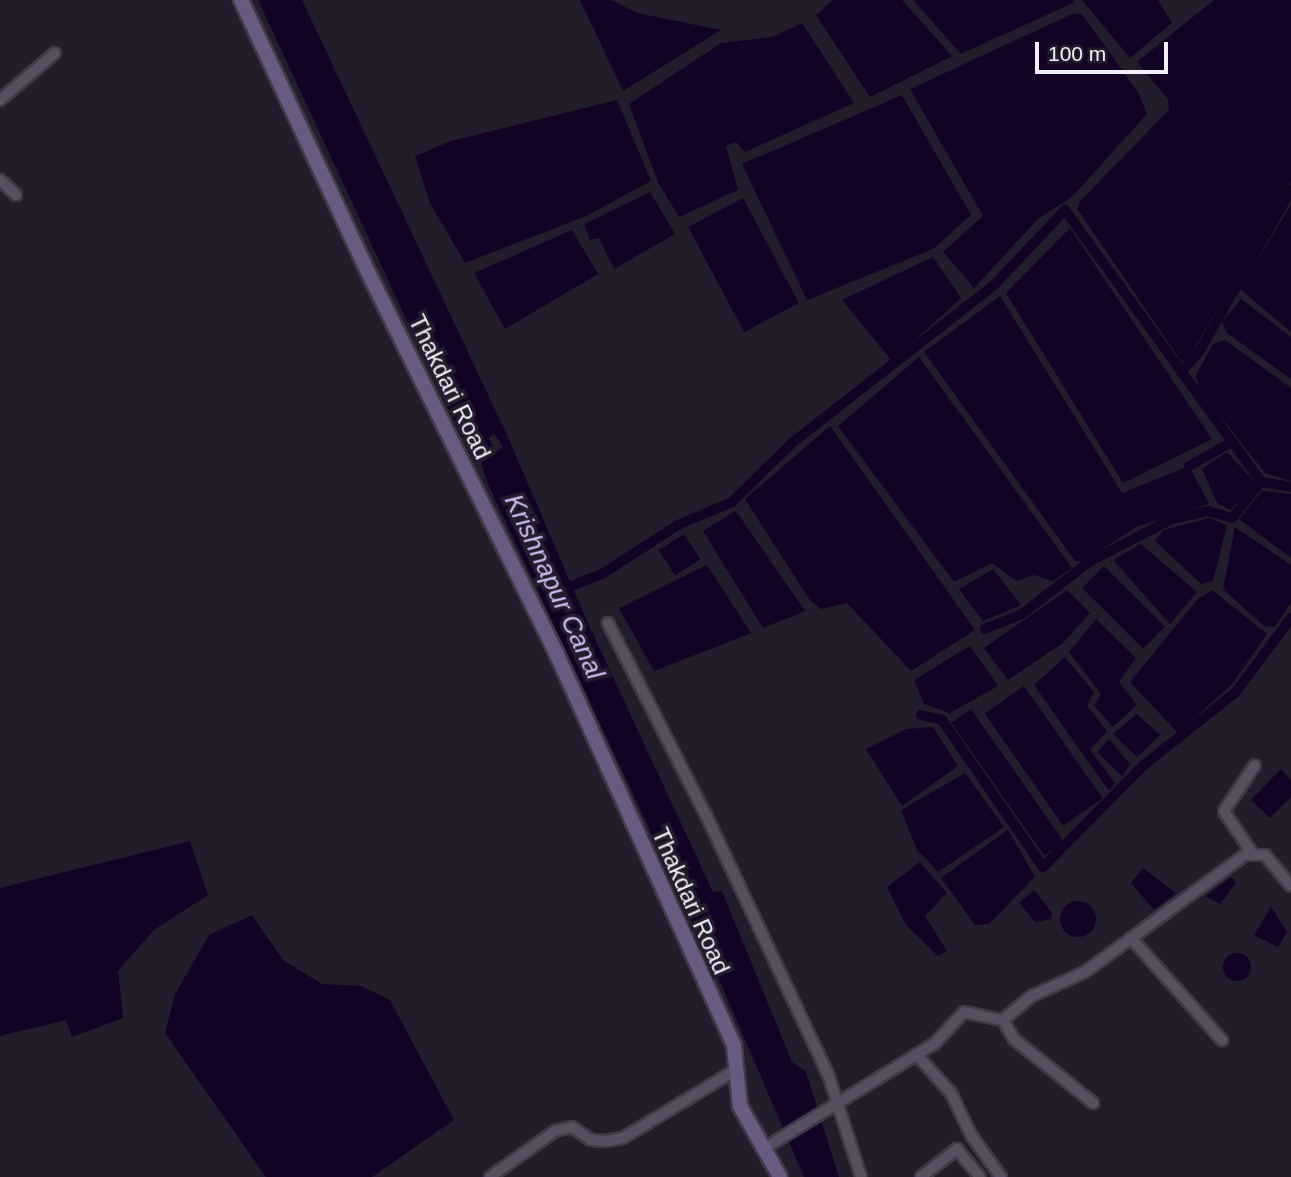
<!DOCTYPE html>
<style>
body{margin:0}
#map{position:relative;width:1291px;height:1177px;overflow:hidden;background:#231d2b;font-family:Arial,sans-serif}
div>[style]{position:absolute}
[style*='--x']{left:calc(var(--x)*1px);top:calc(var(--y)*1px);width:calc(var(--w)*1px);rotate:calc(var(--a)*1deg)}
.water>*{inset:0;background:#140225;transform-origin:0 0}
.round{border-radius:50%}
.canal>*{height:10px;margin:-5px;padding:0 5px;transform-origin:5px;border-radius:5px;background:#140225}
.roads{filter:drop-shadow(2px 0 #403a46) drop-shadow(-2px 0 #403a46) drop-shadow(0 2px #403a46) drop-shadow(0 -2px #403a46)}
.street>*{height:10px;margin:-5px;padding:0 5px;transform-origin:5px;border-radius:5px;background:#565060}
.secondary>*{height:14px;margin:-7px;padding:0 7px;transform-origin:7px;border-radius:7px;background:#6a5980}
span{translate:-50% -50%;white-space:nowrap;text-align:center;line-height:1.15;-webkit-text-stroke:7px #231d2b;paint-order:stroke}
.street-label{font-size:24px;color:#f4f0fa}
.water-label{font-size:26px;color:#d4bcf5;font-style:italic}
.scale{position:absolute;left:1035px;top:42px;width:133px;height:32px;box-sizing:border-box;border:4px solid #f4f0fa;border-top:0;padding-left:9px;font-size:21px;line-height:24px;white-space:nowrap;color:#f4f0fa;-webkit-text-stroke:5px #231d2b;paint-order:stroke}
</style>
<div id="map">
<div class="water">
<i style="clip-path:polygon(258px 0,302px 0,508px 437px,587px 621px,713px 892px,722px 891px,792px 1062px,806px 1072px,839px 1177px,804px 1177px,697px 928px,679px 906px,650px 830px,487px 482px,481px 463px,503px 447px,494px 434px,477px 448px,471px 436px,461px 437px)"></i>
<i style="clip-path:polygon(580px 0,611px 0,637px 13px,721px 30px,623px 91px)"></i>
<i style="clip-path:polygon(833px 0,902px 0,952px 56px,870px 97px,816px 15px)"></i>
<i style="clip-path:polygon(913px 0,1073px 0,1075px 2px,961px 54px)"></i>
<i style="clip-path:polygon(1082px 0,1158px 0,1172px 23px,1130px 58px)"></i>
<i style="clip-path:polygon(1214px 0,1291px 0,1291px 182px,1187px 361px,1181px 361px,1078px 210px,1079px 202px,1169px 110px,1168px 99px,1137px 62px)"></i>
<i style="clip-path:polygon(1072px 14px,1082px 14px,1138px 92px,1147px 114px,1072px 197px,1039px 218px,974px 288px,943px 252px,983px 216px,910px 89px)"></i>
<i style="clip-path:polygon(802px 23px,854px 103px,745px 152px,736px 142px,726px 146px,738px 190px,679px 217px,658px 182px,629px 104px,721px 43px,773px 37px)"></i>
<i style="clip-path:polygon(902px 95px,971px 215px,933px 249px,807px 300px,742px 164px)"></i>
<i style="clip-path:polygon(617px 100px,651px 181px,586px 216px,465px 263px,430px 203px,415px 156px,451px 141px)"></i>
<i style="clip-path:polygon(650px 192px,675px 234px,614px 269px,599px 238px,590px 240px,584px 224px)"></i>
<i style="left:743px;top:198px;width:119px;height:62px;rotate:62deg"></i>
<i style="clip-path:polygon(1291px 204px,1291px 332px,1240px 289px)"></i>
<i style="clip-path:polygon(1070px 228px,1212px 439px,1123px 483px,1006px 293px)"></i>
<i style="clip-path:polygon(572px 230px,598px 274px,505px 329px,474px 273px)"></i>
<i style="clip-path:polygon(933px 257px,961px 298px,892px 361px,842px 300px)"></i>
<i style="clip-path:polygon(1000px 296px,1122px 493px,1189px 466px,1209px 504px,1136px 527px,1084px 561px,1075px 561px,924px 352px)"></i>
<i style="clip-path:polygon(1241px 299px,1291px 337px,1291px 379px,1227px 333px,1222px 322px)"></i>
<i style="clip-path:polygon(1225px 340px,1291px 388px,1291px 481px,1265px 473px,1199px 389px,1196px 375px,1213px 344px)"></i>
<i style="clip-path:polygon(919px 357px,1072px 568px,1053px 581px,1034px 575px,1017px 581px,992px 563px,954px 582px,838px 426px)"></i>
<i style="clip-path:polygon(830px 426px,975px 630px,911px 671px,847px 603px,821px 609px,809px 599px,745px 499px)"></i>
<i style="clip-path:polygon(1227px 452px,1256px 483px,1230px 510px,1217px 503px,1202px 469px)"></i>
<i style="clip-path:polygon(1262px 491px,1291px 494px,1291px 558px,1239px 519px)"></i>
<i style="clip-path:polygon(736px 511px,805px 611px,763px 628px,703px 531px)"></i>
<i style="clip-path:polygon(1209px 518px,1227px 525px,1213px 581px,1201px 584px,1155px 541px,1164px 530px)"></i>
<i style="clip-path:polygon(1235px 527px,1291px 565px,1291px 602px,1275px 627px,1264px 626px,1223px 589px)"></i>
<i style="left:684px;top:534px;width:30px;height:30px;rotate:57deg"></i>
<i style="clip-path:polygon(1141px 544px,1197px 592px,1170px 624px,1113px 560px)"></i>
<i style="clip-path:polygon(707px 565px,751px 633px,654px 671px,619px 608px)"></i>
<i style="left:1104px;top:566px;width:86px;height:31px;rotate:45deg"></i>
<i style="clip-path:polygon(993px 569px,1021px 605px,983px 621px,959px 589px)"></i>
<i style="clip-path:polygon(1067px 590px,1090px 613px,1063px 643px,1008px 680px,984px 648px)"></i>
<i style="clip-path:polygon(1212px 590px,1267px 634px,1233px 683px,1178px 733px,1130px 682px,1197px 600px)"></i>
<i style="clip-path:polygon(1096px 619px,1136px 658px,1119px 682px,1137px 705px,1113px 727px,1094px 706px,1101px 694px,1069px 652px)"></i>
<i style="clip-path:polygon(970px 646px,998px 686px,950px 713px,924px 704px,914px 680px)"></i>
<i style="clip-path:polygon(1065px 657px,1094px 692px,1087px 706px,1107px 731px,1090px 750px,1115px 783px,1109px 791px,1034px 685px)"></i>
<i style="left:1024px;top:686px;width:137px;height:48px;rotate:55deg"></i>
<i style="left:971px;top:709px;width:162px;height:24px;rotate:55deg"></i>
<i style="clip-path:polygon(1137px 714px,1160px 735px,1137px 757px,1113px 734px)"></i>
<i style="clip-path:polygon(933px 727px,958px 766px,902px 806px,866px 749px,907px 729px)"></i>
<i style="clip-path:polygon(1109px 739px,1130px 764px,1122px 776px,1097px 752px)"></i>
<i style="clip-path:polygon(1281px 769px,1291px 780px,1291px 797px,1270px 818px,1251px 800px)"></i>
<i style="clip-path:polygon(965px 773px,1004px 827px,938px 872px,917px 850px,901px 810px)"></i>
<i style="clip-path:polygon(1008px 830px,1035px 877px,989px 924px,975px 925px,941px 878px)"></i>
<i style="clip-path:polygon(190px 841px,208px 895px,154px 930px,118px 971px,123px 1018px,72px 1037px,66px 1020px,0 1036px,0 888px)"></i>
<i style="clip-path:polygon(920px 862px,947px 893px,925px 916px,947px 951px,938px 956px,906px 925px,887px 887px)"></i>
<i style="clip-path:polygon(1143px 868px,1176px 893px,1154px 910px,1131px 883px)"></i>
<i style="clip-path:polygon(1231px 877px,1236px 883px,1220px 904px,1206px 896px)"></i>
<i style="clip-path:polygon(1034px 890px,1052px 913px,1051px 919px,1035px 922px,1019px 903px)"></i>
<i class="round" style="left:1060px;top:901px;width:36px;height:36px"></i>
<i style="clip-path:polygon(1271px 907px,1287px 932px,1278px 947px,1254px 935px)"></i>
<i style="clip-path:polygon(252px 915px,283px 960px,322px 984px,361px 986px,390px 1000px,454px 1120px,372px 1177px,266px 1177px,165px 1033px,175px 994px,209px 935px)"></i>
<i class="round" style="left:1223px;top:953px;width:28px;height:28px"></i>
</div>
<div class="canal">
<i style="--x:1181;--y:372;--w:27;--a:-48"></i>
<i style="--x:1199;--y:352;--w:186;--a:-60.4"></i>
<i style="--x:480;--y:431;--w:38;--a:65"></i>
<i style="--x:1189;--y:466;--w:47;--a:-29.3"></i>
<i style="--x:1261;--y:482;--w:30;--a:9"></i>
<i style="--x:571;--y:586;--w:33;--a:-21"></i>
<i style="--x:602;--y:574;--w:90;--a:-32.8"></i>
<i style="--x:678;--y:525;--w:59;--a:-23.1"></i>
<i style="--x:732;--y:502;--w:84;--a:-44.5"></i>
<i style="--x:792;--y:443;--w:255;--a:-38"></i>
<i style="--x:993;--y:286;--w:105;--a:-46.5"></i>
<i style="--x:1065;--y:210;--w:335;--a:54.2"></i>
<i style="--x:1261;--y:482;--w:46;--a:128.9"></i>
<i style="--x:1232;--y:518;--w:25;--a:-164"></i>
<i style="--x:1208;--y:511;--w:39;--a:167"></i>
<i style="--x:1170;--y:520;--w:91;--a:152.6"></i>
<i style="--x:1089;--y:562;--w:85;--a:142.2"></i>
<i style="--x:1022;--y:614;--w:40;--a:158"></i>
<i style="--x:921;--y:715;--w:22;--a:13"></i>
<i style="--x:942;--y:720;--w:178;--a:55.5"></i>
<i style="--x:1043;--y:867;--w:144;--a:-45.3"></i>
<i style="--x:1144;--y:765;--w:116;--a:-38.4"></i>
<i style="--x:1235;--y:693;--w:94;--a:-53.3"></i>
</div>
<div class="roads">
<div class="street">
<i style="--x:0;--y:100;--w:72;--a:-40.5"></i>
<i style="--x:0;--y:180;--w:22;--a:43"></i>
<i style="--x:608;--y:623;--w:216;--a:63"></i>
<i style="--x:706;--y:815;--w:286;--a:64.8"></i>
<i style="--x:828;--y:1074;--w:108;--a:72.2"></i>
<i style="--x:1252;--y:853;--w:50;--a:-123.7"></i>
<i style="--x:1224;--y:811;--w:55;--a:-56"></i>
<i style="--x:1131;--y:938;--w:137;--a:48.3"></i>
<i style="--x:1003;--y:1020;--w:22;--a:60"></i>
<i style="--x:1014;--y:1039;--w:102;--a:39"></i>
<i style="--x:916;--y:1054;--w:52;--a:48.1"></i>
<i style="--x:951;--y:1093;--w:47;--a:64.5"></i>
<i style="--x:971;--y:1135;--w:52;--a:54.5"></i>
<i style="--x:763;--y:1149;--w:202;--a:-31.6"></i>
<i style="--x:935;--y:1043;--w:42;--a:-46.9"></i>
<i style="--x:964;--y:1012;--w:40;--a:12"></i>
<i style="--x:1003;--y:1020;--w:38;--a:-40"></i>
<i style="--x:1032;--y:996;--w:58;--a:-24.4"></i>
<i style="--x:1085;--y:972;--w:198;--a:-36.2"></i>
<i style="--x:1245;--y:855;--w:20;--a:0"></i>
<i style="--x:1265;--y:855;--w:40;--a:50"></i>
<i style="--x:490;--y:1177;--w:80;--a:-35.3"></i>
<i style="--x:555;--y:1131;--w:17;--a:-13"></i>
<i style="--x:572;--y:1127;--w:23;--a:34"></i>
<i style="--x:591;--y:1140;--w:15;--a:4"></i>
<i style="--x:606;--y:1141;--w:17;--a:-10"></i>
<i style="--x:623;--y:1138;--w:130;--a:-31.1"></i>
<i style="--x:921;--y:1177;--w:46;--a:-37.9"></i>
<i style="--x:957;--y:1149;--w:36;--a:51"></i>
</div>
<div class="secondary">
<i style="--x:241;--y:0;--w:291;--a:65"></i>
<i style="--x:364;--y:264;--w:436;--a:63.7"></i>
<i style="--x:557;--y:655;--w:429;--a:65.6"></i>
<i style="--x:734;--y:1046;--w:60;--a:84.3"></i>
<i style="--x:740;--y:1106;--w:81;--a:60.6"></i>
</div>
</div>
<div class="street-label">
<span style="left:450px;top:387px;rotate:64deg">Thakdari Road</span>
<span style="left:691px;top:901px;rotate:66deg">Thakdari Road</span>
</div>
<div class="water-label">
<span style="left:554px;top:587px;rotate:65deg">Krishnapur Canal</span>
</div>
<div class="scale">100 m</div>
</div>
